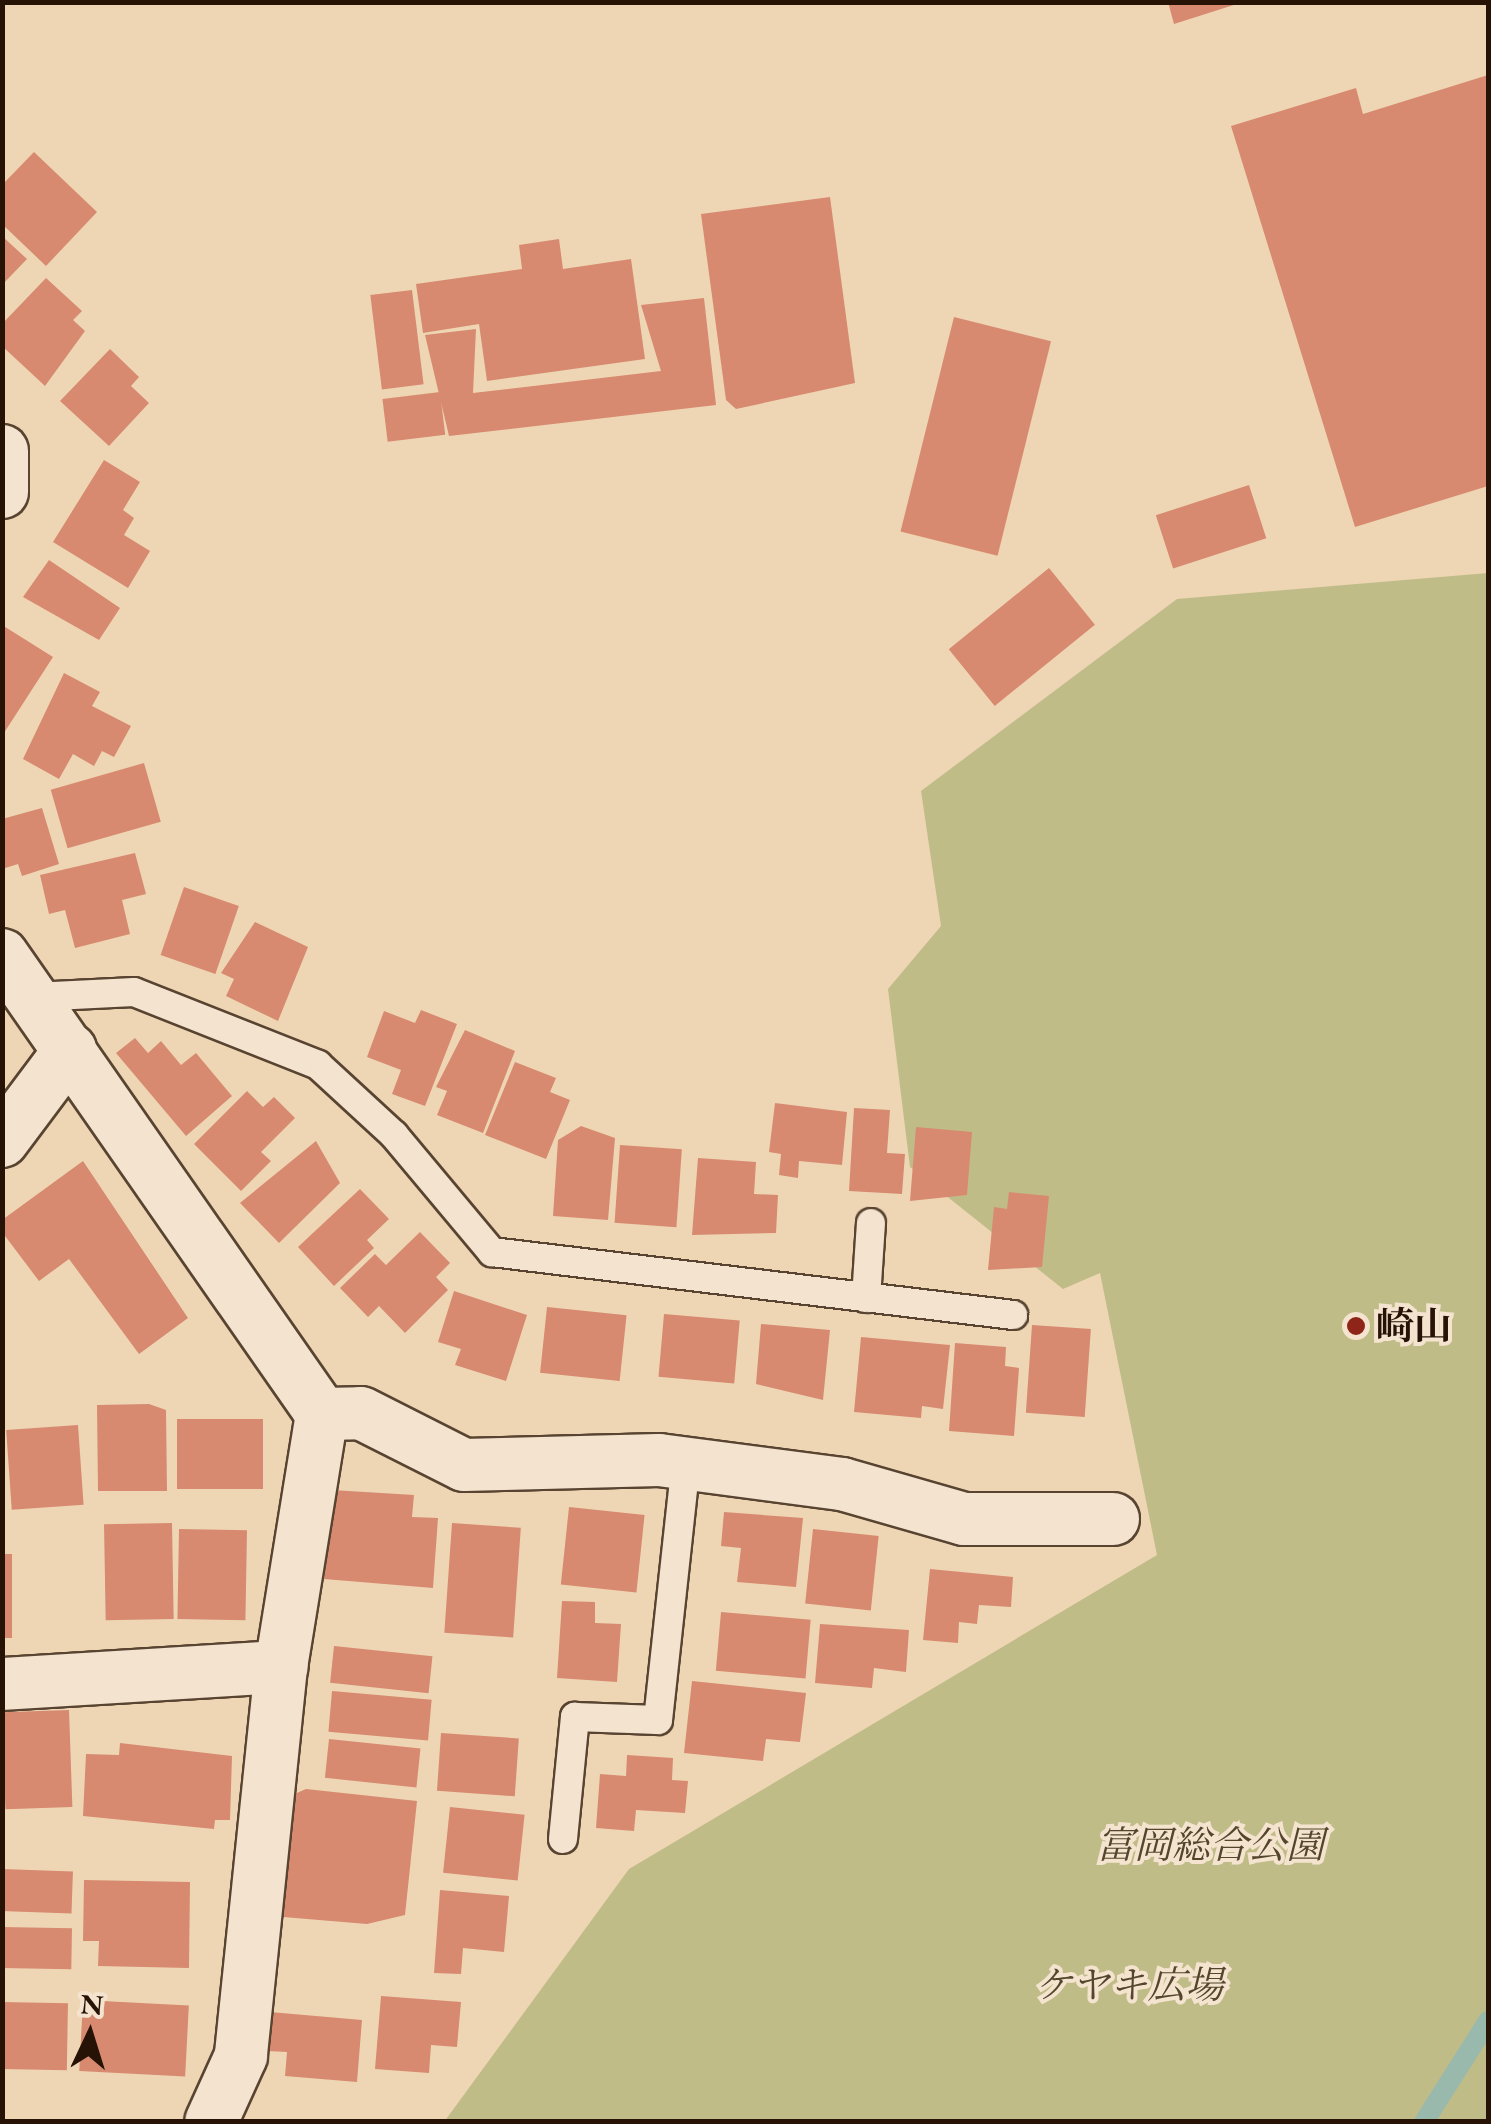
<!DOCTYPE html>
<meta charset="utf-8">
<style>
body{margin:0}
#map{position:relative;width:1491px;height:2124px;overflow:hidden;background:#eed6b5;font-family:"EB Garamond","Noto Serif JP",serif}
div>[style]{position:absolute}
[style*='--x']{left:calc(var(--x)*1px);top:calc(var(--y)*1px);width:calc(var(--w)*1px);rotate:calc(var(--a)*1deg)}
.green>*{inset:0;background:#c0bc88}
.stream>*{height:20px;margin:-10px;padding:0 10px;transform-origin:10px;border-radius:10px;background:#99b9ac}
.building>*{inset:0;background:#d78a6f;transform-origin:0 0}
.roads{filter:drop-shadow(2px 0 #584431) drop-shadow(-2px 0 #584431) drop-shadow(0 2px #584431) drop-shadow(0 -2px #584431)}
.lane>*{height:28px;margin:-14px;padding:0 14px;transform-origin:14px;border-radius:14px;background:#f4e4cf}
.street>*{height:52px;margin:-26px;padding:0 26px;transform-origin:26px;border-radius:26px;background:#f4e4cf}
.dots>*{width:28px;height:28px;translate:-50% -50%;box-sizing:border-box;border:5px solid #f4e4cf;border-radius:50%}
span{translate:-50% -50%;white-space:nowrap;text-align:center;line-height:1.15;-webkit-text-stroke:8px #f4e4cf;paint-order:stroke}
.poi-label{font-size:38px;color:#261305;font-weight:700}
.left{translate:0 -50%;text-align:left}
.park-label{font-size:38px;color:#54462c;font-style:italic}
.frame{position:absolute;inset:0;border:5px solid #261305;pointer-events:none}
.north{position:absolute;left:40px;top:1984px;width:100px;height:100px;-webkit-text-stroke:8px #f4e4cf;paint-order:stroke;rotate:4deg;font-size:28px;font-weight:700;line-height:40px;text-align:center;color:#261305}
.north::after{content:'';display:block;margin:auto;width:35px;height:45px;background:#261305;clip-path:polygon(50% 0,100% 100%,50% 72%,0 100%)}
</style>
<div id="map">
<div class="green">
<i style="clip-path:polygon(1488px 573px,1488px 2121px,444px 2122px,629px 1869px,1157px 1555px,1100px 1273px,1063px 1289px,910px 1167px,888px 989px,941px 926px,921px 791px,1177px 599px)"></i>
</div>
<div class="stream">
<i style="--x:1424;--y:2122;--w:120;--a:-57.6"></i>
</div>
<div class="building">
<i style="clip-path:polygon(1168px 2px,1240px 2px,1240px 3px,1174px 24px)"></i>
<i style="clip-path:polygon(1488px 75px,1488px 486px,1355px 527px,1231px 126px,1356px 88px,1363px 114px)"></i>
<i style="clip-path:polygon(34px 152px,97px 212px,46px 266px,2px 224px,2px 185px)"></i>
<i style="clip-path:polygon(830px 197px,855px 383px,736px 409px,726px 400px,701px 214px)"></i>
<i style="clip-path:polygon(2px 236px,27px 259px,2px 285px)"></i>
<i style="clip-path:polygon(559px 239px,563px 269px,631px 259px,645px 359px,487px 381px,479px 324px,423px 333px,416px 284px,522px 269px,519px 245px)"></i>
<i style="clip-path:polygon(46px 278px,82px 311px,73px 320px,85px 331px,45px 386px,2px 346px,2px 324px)"></i>
<i style="left:412px;top:290px;width:95px;height:42px;rotate:83deg"></i>
<i style="clip-path:polygon(704px 298px,716px 405px,449px 436px,425px 335px,476px 329px,473px 393px,661px 371px,641px 305px)"></i>
<i style="left:954px;top:317px;width:100px;height:221px;rotate:14deg"></i>
<i style="clip-path:polygon(110px 349px,139px 377px,131px 386px,149px 403px,109px 446px,60px 401px)"></i>
<i style="left:440px;top:392px;width:43px;height:58px;rotate:83deg"></i>
<i style="clip-path:polygon(104px 460px,140px 482px,123px 510px,134px 518px,124px 535px,150px 551px,128px 588px,53px 542px)"></i>
<i style="left:1249px;top:485px;width:56px;height:98px;rotate:72deg"></i>
<i style="clip-path:polygon(49px 560px,120px 608px,99px 640px,23px 597px)"></i>
<i style="left:1049px;top:568px;width:73px;height:129px;rotate:51deg"></i>
<i style="clip-path:polygon(2px 625px,53px 657px,2px 736px)"></i>
<i style="clip-path:polygon(64px 673px,100px 692px,92px 706px,131px 726px,114px 757px,102px 751px,94px 766px,73px 754px,59px 779px,23px 759px)"></i>
<i style="left:144px;top:763px;width:61px;height:97px;rotate:74deg"></i>
<i style="clip-path:polygon(42px 808px,59px 864px,22px 876px,18px 864px,2px 869px,2px 819px)"></i>
<i style="clip-path:polygon(135px 853px,146px 894px,122px 900px,130px 934px,75px 948px,65px 910px,49px 914px,40px 875px)"></i>
<i style="left:184px;top:887px;width:58px;height:72px;rotate:19deg"></i>
<i style="clip-path:polygon(255px 922px,308px 947px,278px 1021px,226px 996px,234px 979px,221px 973px)"></i>
<i style="clip-path:polygon(421px 1010px,457px 1024px,425px 1106px,392px 1094px,401px 1070px,367px 1057px,384px 1011px,415px 1023px)"></i>
<i style="clip-path:polygon(465px 1030px,515px 1051px,483px 1133px,437px 1115px,447px 1091px,436px 1087px)"></i>
<i style="clip-path:polygon(135px 1038px,148px 1053px,161px 1041px,181px 1065px,196px 1053px,232px 1096px,186px 1136px,116px 1053px)"></i>
<i style="clip-path:polygon(515px 1062px,556px 1078px,550px 1092px,570px 1100px,546px 1159px,485px 1135px)"></i>
<i style="clip-path:polygon(247px 1091px,263px 1107px,274px 1097px,295px 1118px,261px 1152px,271px 1161px,241px 1191px,194px 1144px)"></i>
<i style="clip-path:polygon(775px 1103px,847px 1112px,842px 1165px,799px 1161px,798px 1178px,779px 1175px,781px 1154px,769px 1152px)"></i>
<i style="clip-path:polygon(854px 1108px,890px 1110px,887px 1153px,905px 1154px,902px 1194px,849px 1191px)"></i>
<i style="clip-path:polygon(581px 1126px,615px 1138px,608px 1220px,553px 1216px,558px 1140px)"></i>
<i style="clip-path:polygon(916px 1127px,972px 1132px,967px 1195px,910px 1201px)"></i>
<i style="clip-path:polygon(316px 1141px,340px 1183px,279px 1243px,240px 1203px)"></i>
<i style="left:620px;top:1145px;width:62px;height:78px;rotate:4deg"></i>
<i style="clip-path:polygon(698px 1158px,756px 1162px,754px 1194px,778px 1195px,776px 1233px,692px 1235px)"></i>
<i style="clip-path:polygon(83px 1161px,188px 1318px,139px 1354px,69px 1259px,39px 1281px,2px 1232px,2px 1220px)"></i>
<i style="clip-path:polygon(360px 1189px,389px 1219px,367px 1240px,374px 1248px,334px 1286px,298px 1247px)"></i>
<i style="clip-path:polygon(1009px 1192px,1049px 1196px,1042px 1267px,988px 1270px,994px 1207px,1007px 1209px)"></i>
<i style="clip-path:polygon(420px 1232px,450px 1263px,436px 1277px,448px 1290px,405px 1333px,379px 1306px,368px 1317px,340px 1288px,375px 1254px,386px 1265px)"></i>
<i style="clip-path:polygon(454px 1291px,527px 1315px,506px 1381px,455px 1365px,461px 1349px,438px 1342px)"></i>
<i style="left:547px;top:1307px;width:80px;height:66px;rotate:6deg"></i>
<i style="left:664px;top:1314px;width:76px;height:63px;rotate:5deg"></i>
<i style="clip-path:polygon(761px 1324px,830px 1330px,823px 1400px,756px 1384px)"></i>
<i style="left:1032px;top:1325px;width:59px;height:88px;rotate:4deg"></i>
<i style="clip-path:polygon(861px 1337px,950px 1345px,943px 1409px,922px 1406px,921px 1418px,854px 1412px)"></i>
<i style="clip-path:polygon(955px 1343px,1006px 1347px,1005px 1366px,1019px 1368px,1014px 1436px,949px 1431px)"></i>
<i style="clip-path:polygon(149px 1404px,166px 1410px,167px 1491px,98px 1491px,97px 1405px)"></i>
<i style="left:177px;top:1419px;width:86px;height:70px"></i>
<i style="left:78px;top:1425px;width:80px;height:72px;rotate:86deg"></i>
<i style="clip-path:polygon(332px 1490px,414px 1495px,412px 1517px,438px 1518px,433px 1588px,324px 1579px)"></i>
<i style="left:569px;top:1507px;width:76px;height:78px;rotate:6deg"></i>
<i style="clip-path:polygon(724px 1512px,803px 1518px,796px 1587px,737px 1582px,741px 1548px,721px 1546px)"></i>
<i style="left:172px;top:1523px;width:96px;height:68px;rotate:89deg"></i>
<i style="left:452px;top:1523px;width:69px;height:110px;rotate:4deg"></i>
<i style="left:179px;top:1529px;width:68px;height:90px;rotate:1deg"></i>
<i style="left:813px;top:1529px;width:66px;height:75px;rotate:6deg"></i>
<i style="left:2px;top:1554px;width:10px;height:84px"></i>
<i style="clip-path:polygon(930px 1569px,1013px 1577px,1011px 1607px,979px 1605px,977px 1624px,959px 1622px,958px 1643px,923px 1640px)"></i>
<i style="clip-path:polygon(562px 1601px,595px 1602px,595px 1623px,621px 1624px,617px 1682px,557px 1678px)"></i>
<i style="left:721px;top:1612px;width:90px;height:59px;rotate:5deg"></i>
<i style="clip-path:polygon(820px 1624px,909px 1630px,906px 1672px,874px 1668px,872px 1688px,815px 1683px)"></i>
<i style="left:334px;top:1646px;width:99px;height:37px;rotate:6deg"></i>
<i style="clip-path:polygon(692px 1681px,806px 1693px,800px 1742px,766px 1739px,763px 1761px,684px 1753px)"></i>
<i style="left:332px;top:1691px;width:100px;height:41px;rotate:5deg"></i>
<i style="left:69px;top:1710px;width:97px;height:67px;rotate:88deg"></i>
<i style="left:441px;top:1733px;width:78px;height:58px;rotate:4deg"></i>
<i style="left:329px;top:1739px;width:92px;height:39px;rotate:6deg"></i>
<i style="clip-path:polygon(120px 1743px,232px 1756px,230px 1820px,215px 1820px,214px 1829px,83px 1816px,86px 1754px,119px 1755px)"></i>
<i style="clip-path:polygon(627px 1755px,673px 1758px,672px 1780px,688px 1781px,685px 1813px,636px 1810px,634px 1831px,596px 1828px,600px 1774px,626px 1776px)"></i>
<i style="clip-path:polygon(306px 1789px,417px 1801px,405px 1915px,367px 1924px,283px 1917px,290px 1796px)"></i>
<i style="left:450px;top:1807px;width:75px;height:66px;rotate:6deg"></i>
<i style="left:2px;top:1869px;width:71px;height:42px;rotate:2deg"></i>
<i style="clip-path:polygon(84px 1880px,190px 1882px,189px 1968px,98px 1966px,99px 1941px,83px 1941px)"></i>
<i style="clip-path:polygon(440px 1890px,509px 1896px,504px 1952px,463px 1948px,461px 1974px,434px 1973px)"></i>
<i style="left:2px;top:1927px;width:70px;height:41px;rotate:1deg"></i>
<i style="clip-path:polygon(381px 1996px,461px 2002px,457px 2047px,431px 2045px,429px 2073px,375px 2069px)"></i>
<i style="left:83px;top:2000px;width:106px;height:71px;rotate:3deg"></i>
<i style="left:2px;top:2002px;width:66px;height:67px;rotate:1deg"></i>
<i style="clip-path:polygon(270px 2012px,362px 2020px,357px 2082px,285px 2076px,287px 2052px,267px 2051px)"></i>
</div>
<div class="roads">
<div class="lane">
<i style="--x:33;--y:997;--w:101;--a:-2.8"></i>
<i style="--x:134;--y:992;--w:198;--a:21.6"></i>
<i style="--x:318;--y:1065;--w:103;--a:42.6"></i>
<i style="--x:394;--y:1135;--w:153;--a:50.1"></i>
<i style="--x:492;--y:1252;--w:525;--a:6.89"></i>
<i style="--x:866;--y:1298;--w:75;--a:-86.2"></i>
<i style="--x:563;--y:1839;--w:123;--a:-84.4"></i>
<i style="--x:575;--y:1717;--w:83;--a:2.1"></i>
<i style="--x:658;--y:1720;--w:259;--a:-83.8"></i>
</div>
<div class="street">
<i style="--x:2;--y:451;--w:41;--a:90"></i>
<i style="--x:2;--y:955;--w:560;--a:55.12"></i>
<i style="--x:322;--y:1414;--w:256;--a:99.2"></i>
<i style="--x:281;--y:1667;--w:391;--a:95.9"></i>
<i style="--x:241;--y:2056;--w:72;--a:114.4"></i>
<i style="--x:2;--y:1141;--w:114;--a:-53.2"></i>
<i style="--x:322;--y:1414;--w:39;--a:-1"></i>
<i style="--x:361;--y:1413;--w:115;--a:26.8"></i>
<i style="--x:464;--y:1465;--w:195;--a:-1.5"></i>
<i style="--x:659;--y:1460;--w:185;--a:7.5"></i>
<i style="--x:842;--y:1484;--w:127;--a:16"></i>
<i style="--x:964;--y:1519;--w:149;--a:0"></i>
<i style="--x:2;--y:1684;--w:280;--a:-3.5"></i>
</div>
</div>
<div class="dots">
<i style="left:1356px;top:1326px;background:#8f2418"></i>
</div>
<div class="poi-label">
<span class="left" style="left:1376px;top:1326px">崎山</span>
</div>
<div class="park-label">
<span style="left:1210px;top:1845px">富岡総合公園</span>
<span style="left:1129px;top:1985px">ケヤキ広場</span>
</div>
<div class="frame"></div>
<div class="north">N</div>
</div>
